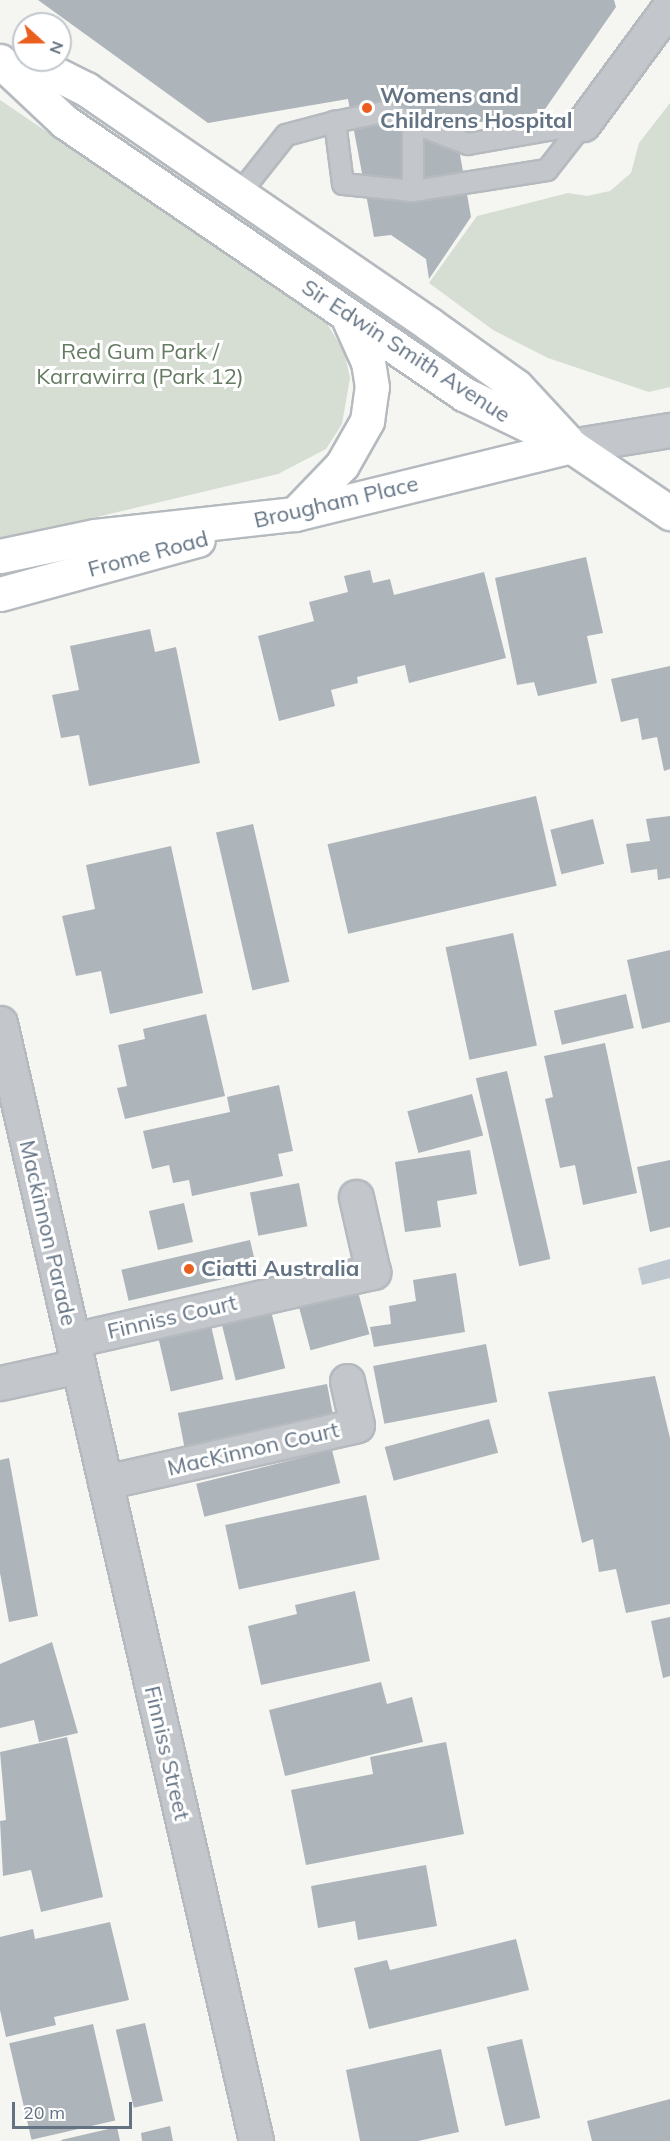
<!DOCTYPE html>
<style>
body{margin:0}
#map{position:relative;width:670px;height:2141px;overflow:hidden;background:#f5f6f2;font-family:Mulish,sans-serif}
div>[style]{position:absolute}
[style*='--x']{left:calc(var(--x)*1px);top:calc(var(--y)*1px);width:calc(var(--w)*1px);rotate:calc(var(--a)*1deg)}
.green>*{inset:0;background:#d6ddd3}
.water>*{inset:0;background:#bec8ce}
.building>*{inset:0;background:#adb4ba;transform-origin:0 0}
.roads{filter:drop-shadow(2px 0 #b5babf) drop-shadow(-2px 0 #b5babf) drop-shadow(0 2px #b5babf) drop-shadow(0 -2px #b5babf)}
.service>*{height:20px;margin:-10px;padding:0 10px;transform-origin:10px;border-radius:10px;background:#c3c6ca}
.minor>*{height:33px;margin:-16.5px;padding:0 16.5px;transform-origin:16.5px;border-radius:16.5px;background:#c3c6ca}
.tertiary>*{height:33px;margin:-16.5px;padding:0 16.5px;transform-origin:16.5px;border-radius:16.5px;background:#c3c6ca}
.secondary>*{height:33px;margin:-16.5px;padding:0 16.5px;transform-origin:16.5px;border-radius:16.5px;background:#fff}
.dots>*{width:16px;height:16px;translate:-50% -50%;box-sizing:border-box;border:3px solid #fff;border-radius:50%}
span{translate:-50% -50%;white-space:nowrap;text-align:center;line-height:1.15;-webkit-text-stroke:6px #fff;paint-order:stroke}
.poi-label{font-size:22px;color:#637384;font-weight:700}
.left{translate:0 -50%;text-align:left}
.park-label{font-size:22px;color:#657b62}
.street-label{font-size:22px;color:#637384}
.north{position:absolute;left:12px;top:12px;width:60px;height:60px;box-sizing:border-box;background:#fff;border:2px solid #c1c7ce;border-radius:50%;rotate:111deg;font-size:16px;font-weight:700;line-height:24px;text-align:center;color:#637384}
.north::after{content:'';display:block;margin:auto;width:21px;height:27px;background:#ea5f1d;clip-path:polygon(50% 0,100% 100%,50% 72%,0 100%)}
.scale{position:absolute;left:12px;top:2102px;width:120px;height:27px;box-sizing:border-box;border:3px solid #637384;border-top:0;padding-left:8px;font-size:18px;line-height:21px;white-space:nowrap;color:#637384;-webkit-text-stroke:4px #fff;paint-order:stroke}
</style>
<div id="map">
<div class="green">
<i style="clip-path:polygon(0 100px,324px 319px,344px 351px,350px 378px,342px 424px,326px 449px,278px 474px,0 540px)"></i>
<i style="clip-path:polygon(670px 103px,670px 387px,649px 392px,548px 358px,493px 330px,429px 283px,477px 216px,568px 193px,587px 196px,610px 191px,631px 173px,639px 143px)"></i>
</div>
<div class="water">
<i style="clip-path:polygon(670px 1259px,670px 1278px,642px 1285px,638px 1268px)"></i>
</div>
<div class="building">
<i style="clip-path:polygon(38px 0,614px 0,616px 7px,543px 112px,455px 126px,471px 217px,429px 279px,426px 259px,391px 235px,374px 237px,348px 99px,208px 123px)"></i>
<i style="clip-path:polygon(586px 557px,603px 633px,587px 636px,597px 683px,538px 696px,534px 682px,517px 685px,495px 578px)"></i>
<i style="clip-path:polygon(370px 570px,373px 583px,390px 579px,394px 595px,484px 572px,506px 658px,409px 683px,405px 665px,357px 677px,358px 683px,331px 690px,335px 706px,279px 721px,258px 636px,314px 621px,309px 602px,348px 592px,344px 576px)"></i>
<i style="clip-path:polygon(150px 629px,155px 652px,176px 647px,200px 763px,89px 786px,79px 735px,61px 738px,52px 695px,79px 690px,70px 646px)"></i>
<i style="clip-path:polygon(670px 666px,670px 769px,664px 771px,657px 737px,642px 740px,638px 718px,621px 722px,611px 679px)"></i>
<i style="left:536px;top:796px;width:92px;height:214px;rotate:77deg"></i>
<i style="clip-path:polygon(670px 816px,670px 878px,658px 880px,657px 869px,631px 873px,626px 844px,650px 841px,646px 819px)"></i>
<i style="left:593px;top:819px;width:46px;height:44px;rotate:76deg"></i>
<i style="left:253px;top:824px;width:162px;height:38px;rotate:77deg"></i>
<i style="clip-path:polygon(171px 846px,203px 993px,110px 1014px,101px 971px,76px 976px,62px 916px,95px 909px,86px 865px)"></i>
<i style="left:513px;top:933px;width:115px;height:69px;rotate:78deg"></i>
<i style="clip-path:polygon(670px 950px,670px 1022px,642px 1029px,627px 960px)"></i>
<i style="left:626px;top:994px;width:35px;height:74px;rotate:77deg"></i>
<i style="clip-path:polygon(206px 1014px,225px 1096px,125px 1119px,117px 1088px,127px 1086px,118px 1045px,145px 1039px,143px 1029px)"></i>
<i style="clip-path:polygon(605px 1043px,637px 1193px,583px 1205px,575px 1165px,560px 1168px,545px 1099px,553px 1097px,544px 1056px)"></i>
<i style="left:507px;top:1071px;width:193px;height:32px;rotate:77deg"></i>
<i style="clip-path:polygon(279px 1085px,293px 1151px,278px 1154px,283px 1176px,192px 1196px,189px 1180px,173px 1183px,169px 1165px,152px 1169px,143px 1131px,230px 1112px,227px 1097px)"></i>
<i style="left:472px;top:1094px;width:43px;height:67px;rotate:75deg"></i>
<i style="clip-path:polygon(470px 1150px,477px 1194px,437px 1201px,441px 1227px,405px 1232px,395px 1162px)"></i>
<i style="clip-path:polygon(670px 1160px,670px 1227px,650px 1232px,637px 1167px)"></i>
<i style="left:299px;top:1183px;width:44px;height:50px;rotate:79deg"></i>
<i style="left:184px;top:1203px;width:40px;height:36px;rotate:77deg"></i>
<i style="left:250px;top:1240px;width:32px;height:132px;rotate:77deg"></i>
<i style="clip-path:polygon(456px 1273px,465px 1332px,374px 1347px,370px 1327px,391px 1324px,389px 1306px,416px 1301px,413px 1280px)"></i>
<i style="left:357px;top:1288px;width:48px;height:61px;rotate:75deg"></i>
<i style="left:271px;top:1311px;width:59px;height:51px;rotate:76deg"></i>
<i style="left:209px;top:1317px;width:64px;height:54px;rotate:77deg"></i>
<i style="left:486px;top:1344px;width:59px;height:115px;rotate:79deg"></i>
<i style="clip-path:polygon(655px 1376px,670px 1438px,670px 1604px,626px 1613px,616px 1569px,599px 1572px,593px 1539px,582px 1543px,548px 1392px)"></i>
<i style="left:327px;top:1384px;width:37px;height:152px;rotate:79deg"></i>
<i style="left:489px;top:1419px;width:35px;height:108px;rotate:75deg"></i>
<i style="left:332px;top:1450px;width:34px;height:140px;rotate:76deg"></i>
<i style="clip-path:polygon(9px 1458px,38px 1616px,9px 1622px,0 1573px,0 1460px)"></i>
<i style="left:366px;top:1495px;width:66px;height:144px;rotate:78deg"></i>
<i style="clip-path:polygon(355px 1591px,370px 1661px,261px 1685px,248px 1626px,297px 1614px,295px 1605px)"></i>
<i style="clip-path:polygon(670px 1617px,670px 1676px,663px 1678px,651px 1621px)"></i>
<i style="clip-path:polygon(52px 1642px,78px 1733px,39px 1742px,34px 1720px,0 1728px,0 1664px)"></i>
<i style="clip-path:polygon(381px 1682px,387px 1704px,412px 1697px,423px 1742px,285px 1776px,269px 1710px)"></i>
<i style="clip-path:polygon(67px 1737px,103px 1897px,41px 1912px,31px 1870px,3px 1876px,0 1821px,6px 1820px,0 1752px)"></i>
<i style="clip-path:polygon(446px 1742px,464px 1834px,306px 1865px,291px 1790px,373px 1774px,370px 1757px)"></i>
<i style="clip-path:polygon(426px 1865px,437px 1926px,358px 1940px,355px 1921px,318px 1928px,311px 1886px)"></i>
<i style="clip-path:polygon(110px 1922px,129px 2000px,54px 2017px,56px 2025px,6px 2037px,0 2010px,0 1937px,33px 1929px,35px 1939px)"></i>
<i style="clip-path:polygon(516px 1939px,529px 1990px,369px 2029px,354px 1968px,387px 1960px,390px 1970px)"></i>
<i style="left:145px;top:2023px;width:80px;height:30px;rotate:77deg"></i>
<i style="left:93px;top:2024px;width:99px;height:86px;rotate:77deg"></i>
<i style="left:522px;top:2039px;width:81px;height:36px;rotate:77deg"></i>
<i style="clip-path:polygon(441px 2049px,459px 2132px,418px 2141px,360px 2141px,346px 2070px)"></i>
<i style="clip-path:polygon(670px 2099px,670px 2141px,592px 2141px,587px 2121px)"></i>
<i style="clip-path:polygon(170px 2126px,173px 2141px,142px 2141px,141px 2133px)"></i>
<i style="clip-path:polygon(117px 2127px,120px 2141px,62px 2141px,61px 2140px)"></i>
</div>
<div class="roads">
<div class="service">
<i style="--x:384;--y:112;--w:90;--a:20.9"></i>
<i style="--x:468;--y:144;--w:117;--a:-9.9"></i>
<i style="--x:583;--y:124;--w:58;--a:128"></i>
<i style="--x:547;--y:170;--w:136;--a:171.1"></i>
<i style="--x:413;--y:191;--w:70;--a:-174.3"></i>
<i style="--x:343;--y:184;--w:63;--a:-97.4"></i>
<i style="--x:335;--y:122;--w:50;--a:-11.5"></i>
<i style="--x:413;--y:123;--w:68;--a:90"></i>
<i style="--x:240;--y:193;--w:74;--a:-51.6"></i>
<i style="--x:286;--y:135;--w:51;--a:-14.9"></i>
</div>
<div class="minor">
<i style="--x:583;--y:124;--w:147;--a:-53.6"></i>
<i style="--x:0;--y:1023;--w:1147;--a:77.1"></i>
<i style="--x:73;--y:1340;--w:308;--a:-12.8"></i>
<i style="--x:373;--y:1272;--w:77;--a:-102.8"></i>
<i style="--x:0;--y:1383;--w:80;--a:-12.3"></i>
<i style="--x:105;--y:1482;--w:258;--a:-12.7"></i>
<i style="--x:357;--y:1425;--w:45;--a:-102.8"></i>
</div>
<div class="tertiary">
<i style="--x:571;--y:446;--w:100;--a:-9.2"></i>
</div>
<div class="secondary">
<i style="--x:28;--y:60;--w:65;--a:26.6"></i>
<i style="--x:86;--y:89;--w:416;--a:34.4"></i>
<i style="--x:429;--y:324;--w:107;--a:35.5"></i>
<i style="--x:516;--y:386;--w:74;--a:47.2"></i>
<i style="--x:0;--y:61;--w:89;--a:43.2"></i>
<i style="--x:65;--y:122;--w:483;--a:34.3"></i>
<i style="--x:464;--y:394;--w:119;--a:25.9"></i>
<i style="--x:571;--y:446;--w:120;--a:34.1"></i>
<i style="--x:295;--y:514;--w:68;--a:-46.2"></i>
<i style="--x:342;--y:465;--w:51;--a:-60.4"></i>
<i style="--x:367;--y:421;--w:34;--a:-82"></i>
<i style="--x:372;--y:387;--w:25;--a:-99"></i>
<i style="--x:368;--y:362;--w:51;--a:-114.1"></i>
<i style="--x:0;--y:556;--w:97;--a:-11.9"></i>
<i style="--x:95;--y:536;--w:201;--a:-6.3"></i>
<i style="--x:295;--y:514;--w:284;--a:-13.8"></i>
<i style="--x:0;--y:594;--w:205;--a:-15.3"></i>
</div>
</div>
<div class="dots">
<i style="left:367px;top:108px;background:#ea5f1d"></i>
<i style="left:189px;top:1269px;background:#ea5f1d"></i>
</div>
<div class="poi-label">
<span class="left" style="left:380px;top:108px">Womens and<br>Childrens Hospital</span>
<span class="left" style="left:201px;top:1269px">Ciatti Australia</span>
</div>
<div class="park-label">
<span style="left:140px;top:364px">Red Gum Park /<br>Karrawirra (Park 12)</span>
</div>
<div class="street-label">
<span style="left:406px;top:351px;rotate:33deg">Sir Edwin Smith Avenue</span>
<span style="left:336px;top:502px;rotate:-13deg">Brougham Place</span>
<span style="left:148px;top:554px;rotate:-15deg">Frome Road</span>
<span style="left:48px;top:1233px;rotate:77deg">Mackinnon Parade</span>
<span style="left:172px;top:1317px;rotate:-13deg">Finniss Court</span>
<span style="left:253px;top:1449px;rotate:-13deg">MacKinnon Court</span>
<span style="left:167px;top:1753px;rotate:77deg">Finniss Street</span>
</div>
<div class="north">N</div>
<div class="scale">20 m</div>
</div>
